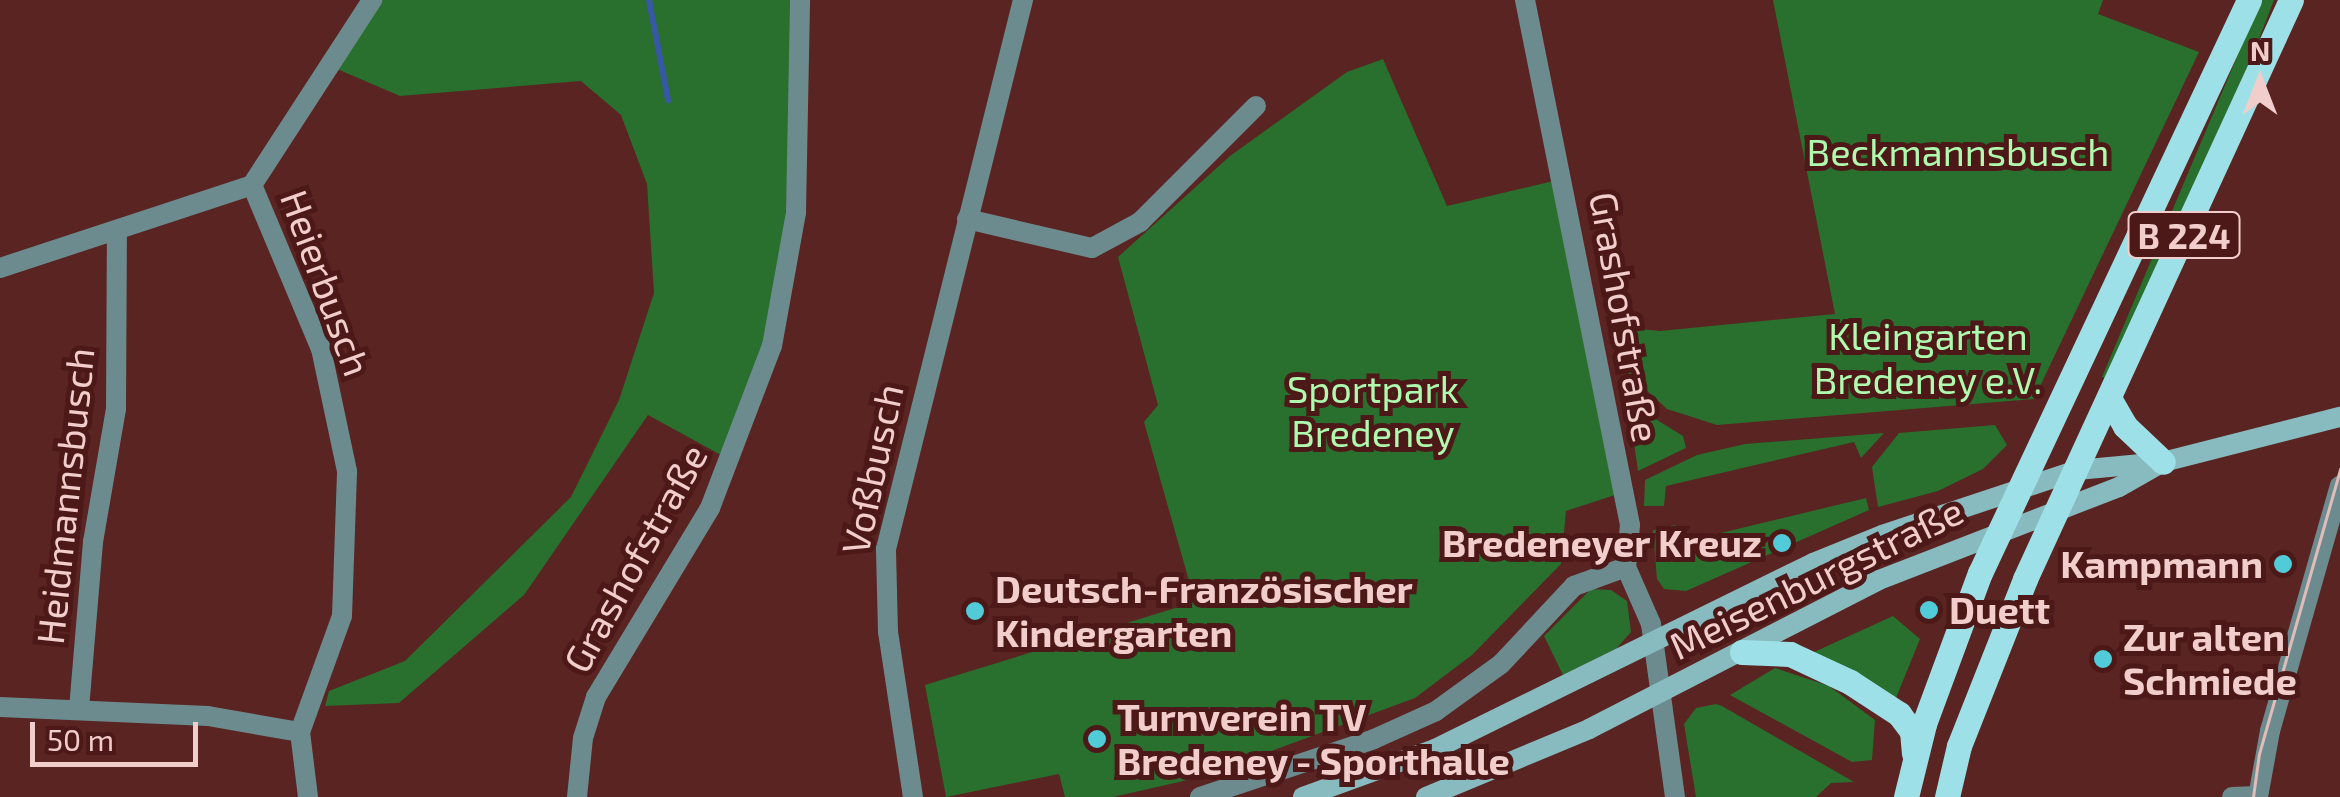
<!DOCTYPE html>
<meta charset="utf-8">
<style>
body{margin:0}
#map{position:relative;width:2340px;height:797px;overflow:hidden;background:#592421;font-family:"Exo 2",sans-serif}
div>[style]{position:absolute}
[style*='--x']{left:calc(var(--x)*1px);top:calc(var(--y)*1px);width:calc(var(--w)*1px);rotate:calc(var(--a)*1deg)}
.green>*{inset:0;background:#296f2e}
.stream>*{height:6px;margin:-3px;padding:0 3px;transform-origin:3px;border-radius:3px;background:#3758a4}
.minor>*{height:20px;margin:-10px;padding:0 10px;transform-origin:10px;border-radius:10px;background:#6c8b8f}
.tertiary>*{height:20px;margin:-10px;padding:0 10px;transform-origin:10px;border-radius:10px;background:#6c8b8f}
.secondary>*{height:20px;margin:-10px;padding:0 10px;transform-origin:10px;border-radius:10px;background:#88bbc0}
.primary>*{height:25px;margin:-12.5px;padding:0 12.5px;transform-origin:12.5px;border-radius:12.5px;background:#9de0e7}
.tram>*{height:2.5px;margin:-1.25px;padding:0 1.25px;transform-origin:1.25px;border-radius:1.25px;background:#e1bcb9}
.dots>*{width:28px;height:28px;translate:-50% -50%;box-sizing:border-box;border:5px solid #4d1918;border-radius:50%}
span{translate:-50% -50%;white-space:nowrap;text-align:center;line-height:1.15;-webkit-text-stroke:10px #4d1918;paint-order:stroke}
.shield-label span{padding:2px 8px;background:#4d1918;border:2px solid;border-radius:8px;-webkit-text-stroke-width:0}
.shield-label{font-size:35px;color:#f1cecb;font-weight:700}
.park-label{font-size:38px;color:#aefaae}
.street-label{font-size:38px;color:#f1cecb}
.poi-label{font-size:38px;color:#f1cecb;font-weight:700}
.right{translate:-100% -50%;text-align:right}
.left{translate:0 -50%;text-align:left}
.north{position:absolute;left:2210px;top:30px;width:100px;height:100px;-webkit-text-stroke:8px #4d1918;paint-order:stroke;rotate:0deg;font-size:28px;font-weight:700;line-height:40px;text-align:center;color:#f1cecb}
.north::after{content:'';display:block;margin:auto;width:35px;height:45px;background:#f1cecb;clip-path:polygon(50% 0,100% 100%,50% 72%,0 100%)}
.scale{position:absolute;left:30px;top:722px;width:168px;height:45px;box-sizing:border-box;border:5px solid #f1cecb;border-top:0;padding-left:12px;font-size:30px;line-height:35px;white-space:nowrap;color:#f1cecb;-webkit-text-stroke:8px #4d1918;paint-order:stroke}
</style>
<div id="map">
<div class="green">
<i style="clip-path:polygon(376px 0,798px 0,781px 295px,730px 460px,648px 415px,524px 595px,399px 703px,325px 706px,329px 691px,405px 661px,571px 497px,619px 400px,654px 293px,647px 184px,621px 115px,581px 81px,400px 96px,337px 69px)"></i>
<i style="clip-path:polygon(1773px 0,2103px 0,2098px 14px,2199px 52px,2034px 399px,1717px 425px,1667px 409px,1629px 374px,1615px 344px,1620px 327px,1660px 331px,1835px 314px)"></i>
<i style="clip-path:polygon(2261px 0,2274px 0,2254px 52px,2107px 378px,2102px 377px)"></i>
<i style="clip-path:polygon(1383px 59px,1447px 206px,1558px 180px,1621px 493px,1566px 511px,1561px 564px,1472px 655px,1415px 698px,1201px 777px,1113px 797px,1065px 797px,1059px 774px,946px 797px,925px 685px,1195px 602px,1144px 422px,1158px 405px,1118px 257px,1230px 156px,1347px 72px)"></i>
<i style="clip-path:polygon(1628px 402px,1683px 436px,1686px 448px,1638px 471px)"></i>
<i style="clip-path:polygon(1995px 425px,2007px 445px,1983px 469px,1938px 491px,1878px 507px,1872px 467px,1899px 433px)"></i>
<i style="clip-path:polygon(1884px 433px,1861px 458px,1854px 442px,1666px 486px,1664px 506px,1644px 506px,1645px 480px,1697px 455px,1745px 444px)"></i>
<i style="clip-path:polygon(1866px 498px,1869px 510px,1686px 591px,1664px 589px,1657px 579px,1653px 530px,1675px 525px,1683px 542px)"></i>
<i style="clip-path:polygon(1591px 589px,1611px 590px,1627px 601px,1631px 632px,1616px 649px,1563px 675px,1544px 636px)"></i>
<i style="clip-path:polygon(1893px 616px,1920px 639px,1896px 698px,1812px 653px)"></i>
<i style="clip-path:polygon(1775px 668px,1829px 686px,1875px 720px,1872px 760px,1852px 762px,1730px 695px)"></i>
<i style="clip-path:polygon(1716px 704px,1722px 706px,1854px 782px,1831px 783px,1816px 797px,1696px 797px,1684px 724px,1696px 708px)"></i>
</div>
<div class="stream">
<i style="--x:649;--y:0;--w:102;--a:79.2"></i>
</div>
<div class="minor">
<i style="--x:1525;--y:0;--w:535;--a:78.69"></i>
<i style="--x:1630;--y:525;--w:42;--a:95.4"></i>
<i style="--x:1626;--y:567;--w:62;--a:66.3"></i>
<i style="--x:1651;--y:624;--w:175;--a:82.1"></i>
<i style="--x:967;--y:219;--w:128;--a:13.1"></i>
<i style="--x:1092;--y:248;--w:55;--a:-28.4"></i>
<i style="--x:1140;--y:222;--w:164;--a:-45"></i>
<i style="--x:0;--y:268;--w:265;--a:-18.2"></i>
<i style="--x:0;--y:707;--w:208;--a:2.5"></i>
<i style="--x:208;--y:716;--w:93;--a:9.9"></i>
<i style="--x:79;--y:709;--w:168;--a:-85.2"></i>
<i style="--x:93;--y:542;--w:135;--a:-80.2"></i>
<i style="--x:116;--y:409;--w:178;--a:-89.7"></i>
<i style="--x:308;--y:797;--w:65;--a:-97"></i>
<i style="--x:300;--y:732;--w:123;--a:-70.1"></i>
<i style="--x:342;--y:616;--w:145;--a:-88"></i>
<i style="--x:347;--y:471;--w:125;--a:-102"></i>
<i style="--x:321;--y:349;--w:178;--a:-112.8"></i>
<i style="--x:252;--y:185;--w:221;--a:-57"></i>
<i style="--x:577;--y:797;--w:59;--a:-84.2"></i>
<i style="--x:583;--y:738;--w:43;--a:-72.4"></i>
<i style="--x:596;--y:697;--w:221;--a:-58.9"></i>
<i style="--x:710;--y:508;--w:173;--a:-69.1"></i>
<i style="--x:772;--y:346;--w:136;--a:-79.8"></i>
<i style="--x:796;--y:212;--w:212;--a:-88.9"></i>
<i style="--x:913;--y:797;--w:167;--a:-98.6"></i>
<i style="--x:888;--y:632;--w:83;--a:-91.4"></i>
<i style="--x:886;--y:549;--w:566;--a:-75.99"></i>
<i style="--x:1200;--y:797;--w:183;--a:-18.4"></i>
<i style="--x:1374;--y:739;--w:68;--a:-24.3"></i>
<i style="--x:1436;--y:711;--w:80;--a:-35.9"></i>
<i style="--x:1501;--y:664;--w:107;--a:-46.9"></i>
<i style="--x:1574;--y:586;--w:55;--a:-20.1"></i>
<i style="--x:2232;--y:797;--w:26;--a:-2"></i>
</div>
<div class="tertiary">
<i style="--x:2258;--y:797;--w:67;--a:-79.7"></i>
<i style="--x:2270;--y:731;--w:255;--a:-74.1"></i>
</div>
<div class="secondary">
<i style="--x:1303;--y:797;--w:140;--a:-20"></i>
<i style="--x:1435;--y:749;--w:421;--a:-26.2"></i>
<i style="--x:1813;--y:563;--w:74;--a:-22.1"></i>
<i style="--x:1882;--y:535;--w:206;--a:-18.4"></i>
<i style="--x:2077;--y:470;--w:86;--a:-5.3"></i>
<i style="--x:2163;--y:462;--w:183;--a:-14.3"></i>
<i style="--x:1426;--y:797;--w:177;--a:-22.6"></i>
<i style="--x:1589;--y:729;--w:326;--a:-27.2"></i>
<i style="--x:1879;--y:580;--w:257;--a:-21.2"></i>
<i style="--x:2119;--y:487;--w:43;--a:-29.6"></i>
</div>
<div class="primary">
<i style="--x:2109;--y:398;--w:32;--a:60"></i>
<i style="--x:2125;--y:426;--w:52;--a:43.5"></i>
<i style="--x:1742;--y:652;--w:48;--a:2.4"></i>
<i style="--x:1790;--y:654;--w:66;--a:25"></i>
<i style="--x:1850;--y:682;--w:59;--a:33.1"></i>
<i style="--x:1899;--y:714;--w:21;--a:53"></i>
<i style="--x:1912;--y:731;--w:22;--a:85"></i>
<i style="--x:1906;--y:797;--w:75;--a:-76.1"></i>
<i style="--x:1924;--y:724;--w:161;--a:-69.7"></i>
<i style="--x:1980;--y:573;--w:633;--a:-64.85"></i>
<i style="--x:1947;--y:797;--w:52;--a:-76.8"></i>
<i style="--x:1959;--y:746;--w:180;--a:-68.4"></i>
<i style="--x:2025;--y:579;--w:637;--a:-65.33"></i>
</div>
<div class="tram">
<i style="--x:2253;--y:797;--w:43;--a:-82.1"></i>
<i style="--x:2259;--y:754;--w:296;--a:-74.1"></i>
</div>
<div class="dots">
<i style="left:1782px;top:543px;background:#52cbd8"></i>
<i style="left:2283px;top:564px;background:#52cbd8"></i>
<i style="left:1929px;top:610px;background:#52cbd8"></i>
<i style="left:975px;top:611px;background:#52cbd8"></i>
<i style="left:2103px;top:659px;background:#52cbd8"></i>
<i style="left:1097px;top:739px;background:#52cbd8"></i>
</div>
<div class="shield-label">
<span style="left:2184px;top:235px">B 224</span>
</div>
<div class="park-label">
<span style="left:1958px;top:152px">Beckmannsbusch</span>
<span style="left:1928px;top:358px">Kleingarten<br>Bredeney e.V.</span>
<span style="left:1373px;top:411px">Sportpark<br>Bredeney</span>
</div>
<div class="street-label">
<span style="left:326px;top:283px;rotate:70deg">Heierbusch</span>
<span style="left:1625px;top:317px;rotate:80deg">Grashofstraße</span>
<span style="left:872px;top:469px;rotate:-78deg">Voßbusch</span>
<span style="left:65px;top:496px;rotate:-84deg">Heidmannsbusch</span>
<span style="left:635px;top:558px;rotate:-61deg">Grashofstraße</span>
<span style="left:1816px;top:578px;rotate:-26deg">Meisenburgstraße</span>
</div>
<div class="poi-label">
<span class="right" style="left:1762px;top:543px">Bredeneyer Kreuz</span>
<span class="right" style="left:2263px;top:564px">Kampmann</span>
<span class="left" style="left:995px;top:611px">Deutsch-Französischer<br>Kindergarten</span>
<span class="left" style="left:1949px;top:610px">Duett</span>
<span class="left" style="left:2123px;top:659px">Zur alten<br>Schmiede</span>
<span class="left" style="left:1117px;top:739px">Turnverein TV<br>Bredeney - Sporthalle</span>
</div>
<div class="north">N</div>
<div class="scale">50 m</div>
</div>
